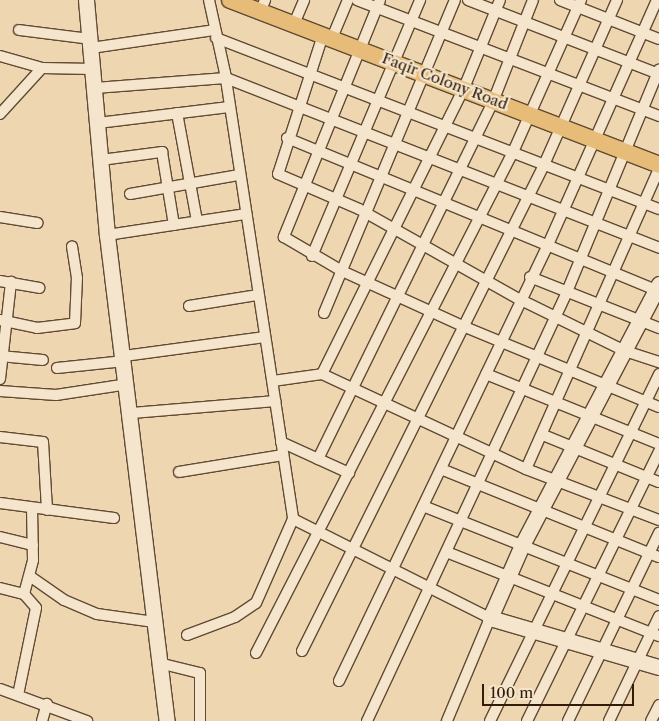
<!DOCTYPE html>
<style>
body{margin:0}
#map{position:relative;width:659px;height:721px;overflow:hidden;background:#eed7b0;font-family:"Libre Caslon Text",serif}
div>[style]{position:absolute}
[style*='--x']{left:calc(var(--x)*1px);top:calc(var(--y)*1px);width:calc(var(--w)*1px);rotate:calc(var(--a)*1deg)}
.roads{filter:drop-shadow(1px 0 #614a33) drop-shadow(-1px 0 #614a33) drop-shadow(0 1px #614a33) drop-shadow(0 -1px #614a33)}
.street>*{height:10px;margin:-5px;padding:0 5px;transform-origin:5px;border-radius:5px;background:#f4e5cc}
.secondary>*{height:15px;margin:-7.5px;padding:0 7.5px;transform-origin:7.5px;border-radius:7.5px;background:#f4e5cc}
.primary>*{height:16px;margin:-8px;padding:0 8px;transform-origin:8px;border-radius:8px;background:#e7bc78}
span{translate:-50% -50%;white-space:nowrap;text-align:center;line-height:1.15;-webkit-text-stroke:4.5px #f4e5cc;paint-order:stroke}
.street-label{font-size:15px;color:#321b09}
.scale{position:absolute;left:482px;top:684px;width:152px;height:22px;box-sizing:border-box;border:2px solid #321b09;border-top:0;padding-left:6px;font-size:15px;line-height:18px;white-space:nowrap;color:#321b09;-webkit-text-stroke:4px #f4e5cc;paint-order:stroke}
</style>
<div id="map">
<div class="roads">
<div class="street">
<i style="--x:209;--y:0;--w:75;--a:77.6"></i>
<i style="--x:225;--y:73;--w:451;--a:81.3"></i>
<i style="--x:293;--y:519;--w:220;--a:26.7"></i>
<i style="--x:490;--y:618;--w:112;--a:112.7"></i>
<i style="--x:357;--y:0;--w:324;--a:21"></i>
<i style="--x:380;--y:0;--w:256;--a:112.1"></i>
<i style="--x:284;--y:237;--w:67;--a:30.4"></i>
<i style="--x:342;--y:271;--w:135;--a:24.5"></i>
<i style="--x:465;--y:327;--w:210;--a:22.4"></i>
<i style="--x:468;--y:0;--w:205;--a:21.2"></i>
<i style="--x:560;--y:0;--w:106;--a:21.5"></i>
<i style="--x:260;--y:12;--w:13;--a:-67"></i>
<i style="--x:294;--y:24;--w:26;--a:-67"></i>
<i style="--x:19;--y:30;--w:72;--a:7.2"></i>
<i style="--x:323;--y:35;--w:146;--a:107.9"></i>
<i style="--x:278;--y:174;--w:88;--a:23.4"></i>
<i style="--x:359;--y:209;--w:184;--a:29.4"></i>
<i style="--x:519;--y:299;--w:118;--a:26.1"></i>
<i style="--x:625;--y:351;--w:36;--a:18"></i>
<i style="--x:216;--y:38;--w:475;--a:21.1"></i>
<i style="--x:332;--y:38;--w:41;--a:-67.2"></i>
<i style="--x:91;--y:48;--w:124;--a:-8.3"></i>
<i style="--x:0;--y:56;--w:44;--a:15.9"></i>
<i style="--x:42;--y:68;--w:51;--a:1.1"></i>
<i style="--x:95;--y:88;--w:131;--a:-4.4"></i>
<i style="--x:226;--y:78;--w:465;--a:21.4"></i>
<i style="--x:177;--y:113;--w:110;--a:79.5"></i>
<i style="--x:0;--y:114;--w:62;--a:-47.6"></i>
<i style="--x:98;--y:123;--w:132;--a:-7"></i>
<i style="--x:287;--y:138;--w:402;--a:22.4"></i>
<i style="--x:101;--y:160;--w:62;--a:-7.5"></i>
<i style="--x:162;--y:152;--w:74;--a:80.7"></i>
<i style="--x:130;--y:194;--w:111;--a:-9.9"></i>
<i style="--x:0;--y:217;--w:38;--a:9"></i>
<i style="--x:107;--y:235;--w:141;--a:-8.6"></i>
<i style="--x:312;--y:256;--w:278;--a:-67.1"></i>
<i style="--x:530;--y:277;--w:139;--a:21.6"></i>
<i style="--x:0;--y:281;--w:40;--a:10"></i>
<i style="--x:189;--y:306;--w:70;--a:-9.1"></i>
<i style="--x:324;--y:313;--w:339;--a:-67.3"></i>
<i style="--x:0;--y:320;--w:38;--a:12"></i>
<i style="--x:37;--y:328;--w:38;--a:-7"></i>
<i style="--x:75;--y:323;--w:45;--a:-87.5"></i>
<i style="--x:77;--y:278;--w:32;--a:-99"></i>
<i style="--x:0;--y:356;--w:43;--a:5.3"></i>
<i style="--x:124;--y:356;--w:142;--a:-7.7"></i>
<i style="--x:57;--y:368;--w:68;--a:-5.9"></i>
<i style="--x:322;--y:374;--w:319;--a:-63.6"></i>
<i style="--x:464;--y:88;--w:95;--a:-67.8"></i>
<i style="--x:486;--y:374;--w:187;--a:22"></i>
<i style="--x:0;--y:379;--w:98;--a:-83.5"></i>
<i style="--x:273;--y:381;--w:49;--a:-8.1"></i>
<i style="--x:322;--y:374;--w:225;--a:25"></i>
<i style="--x:526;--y:469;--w:142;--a:21"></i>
<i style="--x:0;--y:391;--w:56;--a:4.1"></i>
<i style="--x:56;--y:395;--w:73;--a:-8.7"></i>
<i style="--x:132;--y:413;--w:144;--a:-4.8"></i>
<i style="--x:543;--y:435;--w:125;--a:22.1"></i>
<i style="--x:0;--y:437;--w:43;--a:6.6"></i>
<i style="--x:43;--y:442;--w:68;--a:86.6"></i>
<i style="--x:281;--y:442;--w:75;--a:24.5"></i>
<i style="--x:318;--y:459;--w:401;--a:-63.9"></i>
<i style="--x:494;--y:99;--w:106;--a:-68.5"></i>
<i style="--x:441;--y:469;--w:235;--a:22"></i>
<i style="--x:526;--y:469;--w:328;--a:-66.1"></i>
<i style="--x:179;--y:472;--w:105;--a:-9.3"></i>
<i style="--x:0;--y:503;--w:115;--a:7.5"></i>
<i style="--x:423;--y:506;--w:254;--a:21.7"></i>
<i style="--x:0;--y:537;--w:34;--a:14"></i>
<i style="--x:449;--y:553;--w:226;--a:21.6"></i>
<i style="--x:31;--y:577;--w:40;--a:34.9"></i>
<i style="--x:64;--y:600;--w:36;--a:23"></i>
<i style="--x:97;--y:614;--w:58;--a:8"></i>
<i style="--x:0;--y:588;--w:25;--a:14"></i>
<i style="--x:24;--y:594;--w:18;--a:49"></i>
<i style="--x:36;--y:608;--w:89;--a:101.7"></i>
<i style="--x:24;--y:594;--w:35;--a:-75"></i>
<i style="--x:33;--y:560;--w:51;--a:-91.1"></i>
<i style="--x:187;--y:635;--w:51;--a:-20.6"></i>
<i style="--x:235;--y:617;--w:25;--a:-34"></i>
<i style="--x:256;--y:603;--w:92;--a:-66.2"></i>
<i style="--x:302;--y:651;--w:541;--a:-63.53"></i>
<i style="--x:543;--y:167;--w:183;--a:-66.1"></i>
<i style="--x:256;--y:653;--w:563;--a:-62.84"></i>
<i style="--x:513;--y:152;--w:167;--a:-65.9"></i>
<i style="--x:163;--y:664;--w:38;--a:14"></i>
<i style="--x:200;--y:673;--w:48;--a:90"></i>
<i style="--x:339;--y:681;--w:481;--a:-64.4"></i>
<i style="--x:547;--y:247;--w:270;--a:-66"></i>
<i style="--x:0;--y:689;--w:93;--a:20.2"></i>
<i style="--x:42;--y:721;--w:18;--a:-74"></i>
<i style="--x:367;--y:721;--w:471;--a:-65"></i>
<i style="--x:566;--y:294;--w:243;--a:-67.5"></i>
<i style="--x:490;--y:721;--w:386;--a:-64"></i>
<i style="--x:527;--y:721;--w:301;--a:-63.9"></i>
<i style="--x:568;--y:721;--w:209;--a:-64.2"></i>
<i style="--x:609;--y:721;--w:116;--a:-64.5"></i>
<i style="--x:651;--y:721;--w:18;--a:-63"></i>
</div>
<div class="secondary">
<i style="--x:86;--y:0;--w:236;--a:84.9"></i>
<i style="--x:107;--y:235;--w:490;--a:83"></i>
<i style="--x:659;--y:284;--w:295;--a:117.7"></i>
<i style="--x:522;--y:545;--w:80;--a:113.7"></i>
<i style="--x:490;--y:618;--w:176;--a:16.2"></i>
</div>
<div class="primary">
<i style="--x:230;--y:0;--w:460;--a:21"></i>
</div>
</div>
<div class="street-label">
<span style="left:445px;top:81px;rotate:21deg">Faqir Colony Road</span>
</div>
<div class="scale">100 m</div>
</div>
